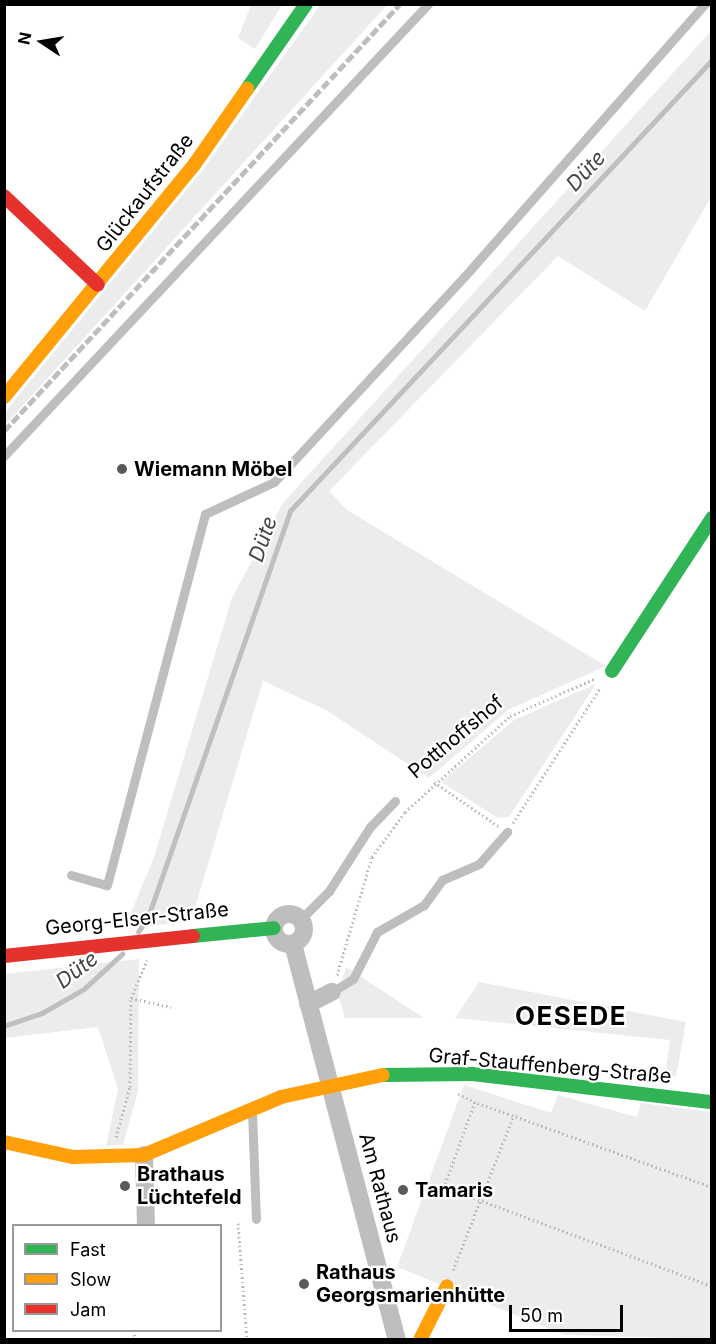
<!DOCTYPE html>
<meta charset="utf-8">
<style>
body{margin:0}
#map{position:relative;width:716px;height:1344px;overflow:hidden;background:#fff;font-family:Inter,sans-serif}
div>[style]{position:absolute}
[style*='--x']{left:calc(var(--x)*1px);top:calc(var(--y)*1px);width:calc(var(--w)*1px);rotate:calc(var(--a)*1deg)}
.green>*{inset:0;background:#ececec}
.stream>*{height:4.5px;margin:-2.25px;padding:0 2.25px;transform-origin:2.25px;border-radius:2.25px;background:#bfbfbf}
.path>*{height:3px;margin-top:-1.5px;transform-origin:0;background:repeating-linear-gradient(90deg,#b9b9b9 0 1.5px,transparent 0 4.5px)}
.lane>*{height:9px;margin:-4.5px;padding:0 4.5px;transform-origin:4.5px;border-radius:4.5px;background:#bebebe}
.street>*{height:18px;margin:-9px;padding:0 9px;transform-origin:9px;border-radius:9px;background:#bebebe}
.street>.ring{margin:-9px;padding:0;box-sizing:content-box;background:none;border:18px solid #bebebe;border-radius:50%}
.fast>*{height:14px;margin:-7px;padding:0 7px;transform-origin:7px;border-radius:7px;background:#30b455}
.slow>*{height:14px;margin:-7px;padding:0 7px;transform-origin:7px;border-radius:7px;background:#ff9f0a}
.jam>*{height:14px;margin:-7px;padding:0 7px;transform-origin:7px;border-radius:7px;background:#e5322d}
.rail>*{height:4.5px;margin-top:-2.25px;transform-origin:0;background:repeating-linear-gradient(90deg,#bebebe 0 9px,transparent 0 12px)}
.dots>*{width:16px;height:16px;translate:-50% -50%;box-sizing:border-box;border:3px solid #fff;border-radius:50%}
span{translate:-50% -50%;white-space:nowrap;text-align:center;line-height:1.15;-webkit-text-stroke:4.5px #fff;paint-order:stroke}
.street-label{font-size:20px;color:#000}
.poi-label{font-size:20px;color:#000;font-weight:700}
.left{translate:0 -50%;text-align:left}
.water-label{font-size:21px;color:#444;font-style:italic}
.district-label{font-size:26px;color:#000;font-weight:700;letter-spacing:1.5px}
.frame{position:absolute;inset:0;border:6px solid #000;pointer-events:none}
.legend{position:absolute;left:12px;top:1224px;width:210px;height:108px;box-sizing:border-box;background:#fff;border:2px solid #999;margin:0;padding:8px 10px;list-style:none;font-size:18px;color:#000}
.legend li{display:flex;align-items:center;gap:12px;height:30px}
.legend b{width:30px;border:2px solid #999}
.north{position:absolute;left:12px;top:12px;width:60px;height:60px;-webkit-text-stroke:4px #fff;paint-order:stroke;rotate:282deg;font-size:16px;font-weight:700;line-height:24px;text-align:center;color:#000}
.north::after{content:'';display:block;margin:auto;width:21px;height:27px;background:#000;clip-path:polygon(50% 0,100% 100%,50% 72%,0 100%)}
.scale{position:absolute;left:509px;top:1305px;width:114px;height:27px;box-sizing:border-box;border:3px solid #000;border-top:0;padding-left:8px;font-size:18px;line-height:21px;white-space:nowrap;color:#000;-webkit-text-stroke:4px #fff;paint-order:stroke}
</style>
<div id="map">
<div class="green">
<i style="clip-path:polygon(251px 5px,282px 5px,255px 49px,238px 38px)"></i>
<i style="clip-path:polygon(320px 5px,387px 5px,5px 425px,5px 412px,202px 171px)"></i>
<i style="clip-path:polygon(711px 31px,711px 197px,645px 311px,558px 256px,329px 491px,347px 510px,606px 666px,508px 710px,429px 778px,326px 710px,263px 681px,191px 921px,124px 929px,153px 860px,232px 598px,282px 504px)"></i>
<i style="clip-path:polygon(596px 684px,509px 817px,498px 818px,441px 782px,514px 720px)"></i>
<i style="clip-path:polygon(139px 959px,138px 1091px,123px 1145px,106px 1146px,118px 1089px,98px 1027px,5px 1038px,4px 974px)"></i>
<i style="clip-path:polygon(346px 967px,424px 1018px,345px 1018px,338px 994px)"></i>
<i style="clip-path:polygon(479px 982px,686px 1022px,676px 1076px,665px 1076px,670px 1040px,455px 1018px)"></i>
<i style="clip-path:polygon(464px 1085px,551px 1113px,558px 1095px,637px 1117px,641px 1103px,711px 1112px,711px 1339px,565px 1335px,397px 1267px)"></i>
</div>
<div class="stream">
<i style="--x:138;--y:932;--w:18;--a:-56"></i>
<i style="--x:148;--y:917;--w:430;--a:-70.7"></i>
<i style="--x:290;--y:511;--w:618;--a:-46.9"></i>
<i style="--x:4;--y:1026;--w:40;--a:-18.9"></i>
<i style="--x:42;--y:1013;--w:48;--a:-29.7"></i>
<i style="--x:84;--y:989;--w:52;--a:-42.6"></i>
</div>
<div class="path">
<i style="--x:434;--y:782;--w:78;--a:34.5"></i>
<i style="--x:513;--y:823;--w:162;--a:-57.1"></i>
<i style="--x:337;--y:975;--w:123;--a:-73.5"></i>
<i style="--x:372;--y:857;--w:56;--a:-53.7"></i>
<i style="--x:405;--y:812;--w:142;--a:-42.4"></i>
<i style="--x:510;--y:716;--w:92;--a:-23.8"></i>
<i style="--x:131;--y:998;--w:41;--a:12.7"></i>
<i style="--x:458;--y:1094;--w:19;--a:25"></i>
<i style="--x:116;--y:1137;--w:52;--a:-74.4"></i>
<i style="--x:130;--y:1087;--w:89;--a:-89.4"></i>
<i style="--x:131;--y:998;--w:41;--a:-67.2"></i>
<i style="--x:712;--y:1187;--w:252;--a:-160.3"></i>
<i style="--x:475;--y:1102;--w:90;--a:110"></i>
<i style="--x:444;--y:1187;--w:286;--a:20.3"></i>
<i style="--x:238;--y:1223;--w:117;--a:85.6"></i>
<i style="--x:453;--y:1270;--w:167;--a:-68.5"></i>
<i style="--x:134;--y:1330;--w:10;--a:84"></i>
</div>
<div class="lane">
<i style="--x:4;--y:456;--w:620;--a:-46.83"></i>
<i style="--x:71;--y:875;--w:37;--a:16"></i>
<i style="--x:107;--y:885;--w:384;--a:-75.2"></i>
<i style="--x:205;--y:514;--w:76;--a:-24.9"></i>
<i style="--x:274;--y:482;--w:290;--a:-47.2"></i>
<i style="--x:471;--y:269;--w:354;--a:-48.6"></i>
<i style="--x:301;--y:919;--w:40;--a:-45"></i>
<i style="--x:329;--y:891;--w:76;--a:-57.4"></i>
<i style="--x:370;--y:827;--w:36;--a:-46"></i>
<i style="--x:332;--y:992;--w:25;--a:-32"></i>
<i style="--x:353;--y:979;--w:53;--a:-62.9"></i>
<i style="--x:377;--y:932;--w:54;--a:-29.9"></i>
<i style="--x:424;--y:905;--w:31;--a:-54"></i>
<i style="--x:442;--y:880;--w:40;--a:-23.4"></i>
<i style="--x:479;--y:864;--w:43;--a:-48.8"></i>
<i style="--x:252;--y:1111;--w:108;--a:87.9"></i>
</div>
<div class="street">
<i class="ring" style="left:274px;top:914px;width:12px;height:12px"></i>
<i style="--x:293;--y:944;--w:409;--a:75.3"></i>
<i style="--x:308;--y:1004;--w:27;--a:-27"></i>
<i style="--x:144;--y:1155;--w:71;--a:88.4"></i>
</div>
<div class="fast">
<i style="--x:247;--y:89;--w:103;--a:-55.2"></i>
<i style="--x:612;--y:671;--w:183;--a:-56.8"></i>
<i style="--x:193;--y:936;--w:81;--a:-5.6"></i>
<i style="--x:383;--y:1075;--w:89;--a:-0.6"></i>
<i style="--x:472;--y:1074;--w:242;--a:6.7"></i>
</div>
<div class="slow">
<i style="--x:4;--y:397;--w:300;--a:-50.7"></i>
<i style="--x:194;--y:165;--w:93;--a:-55.1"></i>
<i style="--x:4;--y:1142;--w:71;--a:12.3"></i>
<i style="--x:73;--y:1157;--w:71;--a:-1.6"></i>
<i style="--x:144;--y:1155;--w:149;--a:-22.9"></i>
<i style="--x:281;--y:1097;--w:104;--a:-12.2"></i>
<i style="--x:420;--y:1340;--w:60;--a:-63.4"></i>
</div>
<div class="jam">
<i style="--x:4;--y:196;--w:129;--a:43.4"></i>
<i style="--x:4;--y:956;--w:190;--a:-6"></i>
</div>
<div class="rail">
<i style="--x:4;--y:431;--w:582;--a:-47.16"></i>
</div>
<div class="dots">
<i style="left:122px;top:469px;background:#595959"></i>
<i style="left:125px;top:1186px;background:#595959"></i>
<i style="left:403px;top:1190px;background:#595959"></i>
<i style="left:304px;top:1284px;background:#595959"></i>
</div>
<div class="street-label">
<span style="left:145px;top:193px;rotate:-52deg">Glückaufstraße</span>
<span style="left:456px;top:737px;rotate:-40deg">Potthoffshof</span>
<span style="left:137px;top:919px;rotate:-6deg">Georg-Elser-Straße</span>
<span style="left:550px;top:1066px;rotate:5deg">Graf-Stauffenberg-Straße</span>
<span style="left:380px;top:1188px;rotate:75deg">Am Rathaus</span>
</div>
<div class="poi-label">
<span class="left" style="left:134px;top:469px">Wiemann Möbel</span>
<span class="left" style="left:137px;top:1186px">Brathaus<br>Lüchtefeld</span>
<span class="left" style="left:415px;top:1190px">Tamaris</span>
<span class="left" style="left:316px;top:1284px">Rathaus<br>Georgsmarienhütte</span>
</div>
<div class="water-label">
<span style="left:586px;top:171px;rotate:-47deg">Düte</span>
<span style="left:263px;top:539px;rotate:-71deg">Düte</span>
<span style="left:77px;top:970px;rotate:-37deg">Düte</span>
</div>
<div class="district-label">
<span style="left:571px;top:1016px">OESEDE</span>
</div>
<div class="frame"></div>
<ul class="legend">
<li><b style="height:8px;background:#30b455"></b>Fast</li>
<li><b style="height:8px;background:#ff9f0a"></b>Slow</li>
<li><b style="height:8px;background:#e5322d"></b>Jam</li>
</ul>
<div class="north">N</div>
<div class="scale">50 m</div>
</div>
